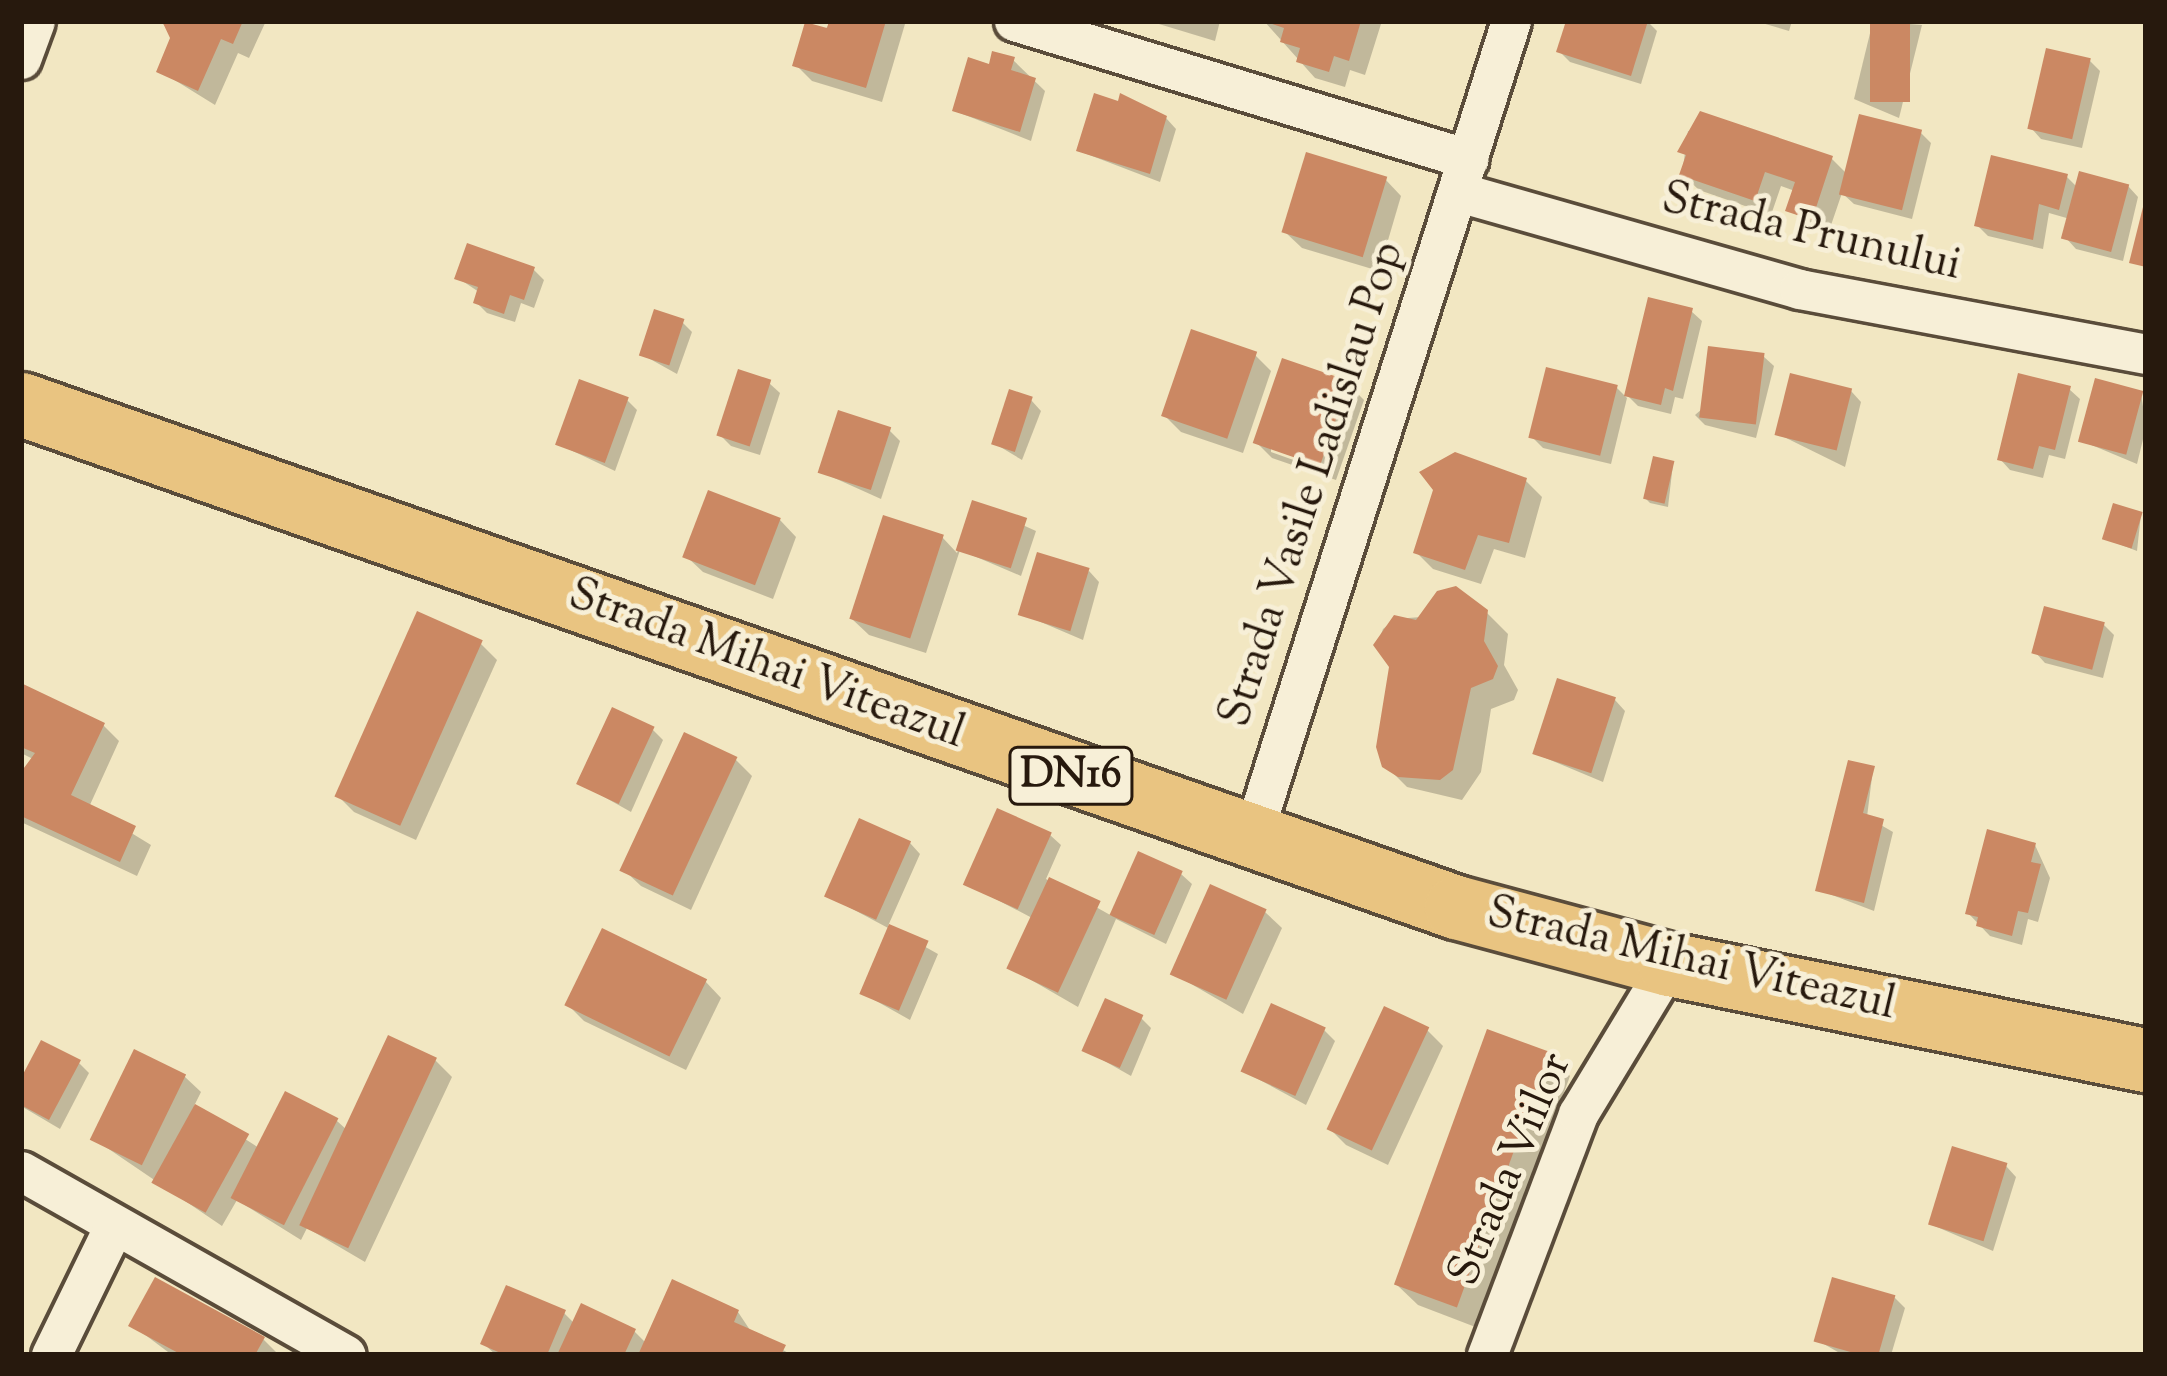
<!DOCTYPE html>
<style>
body{margin:0}
#map{position:relative;width:2167px;height:1376px;overflow:hidden;background:#f2e7c2;font-family:"Sorts Mill Goudy",serif}
div>[style]{position:absolute}
[style*='--x']{left:calc(var(--x)*1px);top:calc(var(--y)*1px);width:calc(var(--w)*1px);rotate:calc(var(--a)*1deg)}
.shadow>*{inset:0;background:#0003}
.building>*{inset:0;background:#cb8863;transform-origin:0 0}
.roads{filter:drop-shadow(3px 0 #5a4c3a) drop-shadow(-3px 0 #5a4c3a) drop-shadow(0 3px #5a4c3a) drop-shadow(0 -3px #5a4c3a)}
.minor>*{height:39px;margin:-19.5px;padding:0 19.5px;transform-origin:19.5px;border-radius:19.5px;background:#f7efd7}
.trunk>*{height:63px;margin:-31.5px;padding:0 31.5px;transform-origin:31.5px;border-radius:31.5px;background:#e9c481}
span{translate:-50% -50%;white-space:nowrap;text-align:center;line-height:1.15;-webkit-text-stroke:10px #f7efd7;paint-order:stroke}
.shield-label span{padding:3px 9px;background:#f7efd7;border:3px solid;border-radius:9px;-webkit-text-stroke-width:0}
.shield-label{font-size:42px;color:#27190d;font-weight:700}
.street-label{font-size:45px;color:#27190d}
.frame{position:absolute;inset:0;border:24px solid #27190d;pointer-events:none}
</style>
<div id="map">
<div class="shadow">
<i style="clip-path:polygon(161px 21px,266px 21px,249px 58px,238px 53px,215px 105px,160px 71px,174px 38px)"></i>
<i style="clip-path:polygon(832px 21px,905px 24px,882px 102px,812px 81px,796px 65px)"></i>
<i style="clip-path:polygon(1149px 21px,1220px 21px,1215px 41px)"></i>
<i style="clip-path:polygon(1264px 21px,1378px 21px,1381px 24px,1365px 75px,1350px 70px,1345px 87px,1315px 78px)"></i>
<i style="clip-path:polygon(1569px 21px,1647px 21px,1657px 31px,1641px 84px,1570px 62px,1559px 51px)"></i>
<i style="clip-path:polygon(1755px 21px,1792px 21px,1789px 31px)"></i>
<i style="clip-path:polygon(1873px 21px,1922px 25px,1899px 118px,1854px 99px)"></i>
<i style="clip-path:polygon(1013px 60px,1045px 91px,1031px 141px,955px 111px,991px 67px)"></i>
<i style="clip-path:polygon(2090px 61px,2100px 71px,2082px 148px,2041px 139px,2031px 128px)"></i>
<i style="clip-path:polygon(1166px 118px,1176px 129px,1160px 182px,1079px 151px)"></i>
<i style="clip-path:polygon(1688px 131px,1832px 159px,1848px 175px,1920px 132px,1931px 143px,1912px 219px,1854px 204px,1842px 193px,1828px 234px,1789px 210px,1795px 191px,1781px 186px,1771px 215px,1699px 190px,1682px 174px)"></i>
<i style="clip-path:polygon(2067px 177px,2078px 188px,2128px 186px,2138px 197px,2123px 261px,2076px 249px,2066px 238px,2070px 219px,2049px 213px,2043px 249px,1988px 236px,1977px 225px)"></i>
<i style="clip-path:polygon(1385px 179px,1401px 196px,1379px 271px,1302px 248px,1285px 232px)"></i>
<i style="clip-path:polygon(534px 270px,544px 280px,534px 308px,521px 303px,515px 322px,487px 313px,476px 302px,479px 292px,458px 278px)"></i>
<i style="clip-path:polygon(1691px 311px,1702px 321px,1683px 399px,1675px 397px,1671px 414px,1638px 406px,1627px 395px)"></i>
<i style="clip-path:polygon(682px 322px,692px 332px,677px 374px,641px 354px)"></i>
<i style="clip-path:polygon(1255px 355px,1271px 371px,1243px 453px,1181px 432px,1164px 415px)"></i>
<i style="clip-path:polygon(1763px 356px,1774px 366px,1756px 438px,1705px 425px,1695px 415px)"></i>
<i style="clip-path:polygon(769px 383px,780px 393px,760px 455px,731px 446px,720px 435px)"></i>
<i style="clip-path:polygon(evenodd,1348px 384px,1364px 400px,1336px 480px,1272px 458px,1256px 442px,1348px 384px,1271px 446px,1335px 468px,1333px 474px,1271px 452px,1271px 446px)"></i>
<i style="clip-path:polygon(1616px 387px,1627px 398px,1611px 464px,1543px 448px,1532px 437px)"></i>
<i style="clip-path:polygon(2069px 389px,2080px 399px,2065px 459px,2049px 455px,2043px 478px,2010px 470px,2000px 459px)"></i>
<i style="clip-path:polygon(1851px 391px,1861px 402px,1845px 467px,1778px 434px)"></i>
<i style="clip-path:polygon(2141px 393px,2146px 427px,2137px 464px,2082px 441px)"></i>
<i style="clip-path:polygon(627px 400px,637px 410px,615px 471px,558px 444px)"></i>
<i style="clip-path:polygon(1031px 400px,1041px 411px,1022px 460px,992px 442px)"></i>
<i style="clip-path:polygon(889px 430px,900px 441px,881px 499px,821px 472px)"></i>
<i style="clip-path:polygon(1673px 464px,1668px 507px,1650px 503px,1645px 498px)"></i>
<i style="clip-path:polygon(1526px 481px,1542px 497px,1525px 558px,1494px 549px,1481px 584px,1433px 569px,1417px 553px)"></i>
<i style="clip-path:polygon(973px 503px,1036px 531px,1021px 576px,960px 550px,926px 653px,869px 635px,852px 619px,942px 537px,957px 553px)"></i>
<i style="clip-path:polygon(2141px 514px,2137px 551px,2106px 539px)"></i>
<i style="clip-path:polygon(780px 520px,796px 537px,773px 599px,703px 572px,686px 556px)"></i>
<i style="clip-path:polygon(1089px 571px,1099px 582px,1083px 640px,1022px 614px)"></i>
<i style="clip-path:polygon(1486px 612px,1508px 634px,1504px 665px,1518px 690px,1514px 700px,1491px 709px,1481px 772px,1462px 800px,1407px 787px,1385px 765px,1392px 666px,1377px 645px,1383px 629px,1395px 619px)"></i>
<i style="clip-path:polygon(2104px 625px,2114px 635px,2103px 678px,2045px 663px,2035px 652px)"></i>
<i style="clip-path:polygon(481px 644px,497px 660px,416px 840px,354px 812px,338px 796px)"></i>
<i style="clip-path:polygon(21px 687px,103px 725px,119px 741px,89px 807px,151px 845px,137px 876px,21px 822px,21px 775px,35px 760px,21px 753px)"></i>
<i style="clip-path:polygon(1615px 700px,1625px 711px,1603px 782px,1536px 754px)"></i>
<i style="clip-path:polygon(653px 730px,663px 740px,631px 812px,581px 784px)"></i>
<i style="clip-path:polygon(735px 759px,752px 776px,691px 910px,641px 886px,624px 870px)"></i>
<i style="clip-path:polygon(1873px 769px,1867px 817px,1893px 832px,1874px 911px,1819px 890px)"></i>
<i style="clip-path:polygon(1050px 835px,1061px 845px,1046px 879px,1112px 916px,1181px 874px,1192px 884px,1166px 944px,1116px 919px,1078px 1007px,1012px 969px,1034px 919px,967px 884px)"></i>
<i style="clip-path:polygon(910px 843px,920px 854px,888px 926px,938px 954px,910px 1020px,862px 993px,890px 929px,828px 896px)"></i>
<i style="clip-path:polygon(2035px 845px,2050px 878px,2038px 922px,2028px 919px,2022px 945px,1990px 936px,1968px 913px)"></i>
<i style="clip-path:polygon(1265px 912px,1282px 928px,1243px 1014px,1174px 974px)"></i>
<i style="clip-path:polygon(705px 981px,721px 998px,686px 1070px,584px 1021px,568px 1005px)"></i>
<i style="clip-path:polygon(1141px 1018px,1151px 1028px,1131px 1076px,1085px 1050px)"></i>
<i style="clip-path:polygon(1324px 1030px,1335px 1041px,1306px 1105px,1245px 1072px)"></i>
<i style="clip-path:polygon(1427px 1030px,1443px 1046px,1388px 1165px,1346px 1145px,1330px 1129px)"></i>
<i style="clip-path:polygon(1548px 1055px,1570px 1076px,1478px 1328px,1418px 1305px,1396px 1284px)"></i>
<i style="clip-path:polygon(435px 1060px,452px 1077px,365px 1262px,307px 1228px,301px 1240px,237px 1200px,222px 1226px,94px 1139px,184px 1076px,201px 1092px,194px 1106px,259px 1148px,337px 1121px,347px 1130px)"></i>
<i style="clip-path:polygon(79px 1063px,89px 1073px,60px 1129px,21px 1106px,21px 1084px)"></i>
<i style="clip-path:polygon(2006px 1166px,2016px 1177px,1993px 1251px,1930px 1224px)"></i>
<i style="clip-path:polygon(1894px 1297px,1905px 1308px,1891px 1355px,1843px 1355px,1817px 1340px)"></i>
<i style="clip-path:polygon(738px 1312px,752px 1333px,792px 1355px,496px 1355px,484px 1344px,564px 1313px,575px 1324px,634px 1331px,647px 1344px)"></i>
<i style="clip-path:polygon(132px 1325px,263px 1339px,279px 1355px,172px 1355px)"></i>
</div>
<div class="building">
<i style="clip-path:polygon(162px 21px,243px 21px,233px 44px,221px 39px,198px 91px,156px 72px,170px 38px)"></i>
<i style="clip-path:polygon(829px 21px,886px 21px,866px 88px,792px 66px,805px 22px,827px 28px)"></i>
<i style="clip-path:polygon(1263px 21px,1361px 21px,1349px 61px,1334px 56px,1329px 72px,1296px 62px,1300px 48px,1280px 42px,1284px 28px)"></i>
<i style="clip-path:polygon(1566px 21px,1648px 21px,1631px 76px,1556px 52px)"></i>
<i style="left:1870px;top:21px;width:40px;height:81px"></i>
<i style="left:2046px;top:48px;width:46px;height:83px;rotate:13deg"></i>
<i style="clip-path:polygon(992px 51px,1015px 57px,1011px 70px,1036px 78px,1020px 132px,952px 111px,968px 57px,989px 64px)"></i>
<i style="clip-path:polygon(1094px 93px,1118px 101px,1120px 93px,1167px 116px,1150px 174px,1076px 151px)"></i>
<i style="clip-path:polygon(1700px 111px,1833px 156px,1812px 220px,1785px 211px,1795px 182px,1765px 172px,1755px 201px,1679px 175px,1686px 155px,1677px 152px)"></i>
<i style="left:1859px;top:114px;width:65px;height:83px;rotate:14deg"></i>
<i style="left:1306px;top:152px;width:85px;height:84px;rotate:17deg"></i>
<i style="clip-path:polygon(1991px 155px,2068px 174px,2059px 210px,2039px 204px,2033px 240px,1974px 226px)"></i>
<i style="left:2079px;top:171px;width:52px;height:70px;rotate:15deg"></i>
<i style="clip-path:polygon(2144px 203px,2146px 203px,2146px 267px,2129px 263px)"></i>
<i style="clip-path:polygon(467px 243px,535px 267px,524px 300px,510px 295px,504px 314px,473px 303px,478px 287px,454px 279px)"></i>
<i style="clip-path:polygon(1648px 297px,1693px 308px,1673px 391px,1665px 388px,1661px 405px,1624px 396px)"></i>
<i style="left:654px;top:309px;width:32px;height:49px;rotate:18deg"></i>
<i style="left:1191px;top:329px;width:70px;height:92px;rotate:19deg"></i>
<i style="left:1708px;top:346px;width:57px;height:72px;rotate:7deg"></i>
<i style="left:1282px;top:358px;width:71px;height:90px;rotate:19deg"></i>
<i style="left:1546px;top:367px;width:74px;height:73px;rotate:14deg"></i>
<i style="left:738px;top:369px;width:35px;height:70px;rotate:18deg"></i>
<i style="left:1790px;top:373px;width:64px;height:64px;rotate:14deg"></i>
<i style="clip-path:polygon(2018px 373px,2071px 386px,2055px 450px,2039px 446px,2033px 469px,1997px 460px)"></i>
<i style="left:2095px;top:378px;width:50px;height:66px;rotate:15deg"></i>
<i style="left:579px;top:379px;width:53px;height:70px;rotate:20deg"></i>
<i style="left:1009px;top:389px;width:25px;height:58px;rotate:18deg"></i>
<i style="left:838px;top:410px;width:56px;height:66px;rotate:18deg"></i>
<i style="clip-path:polygon(1455px 452px,1527px 478px,1509px 543px,1478px 535px,1465px 570px,1413px 553px,1433px 490px,1419px 472px)"></i>
<i style="left:1653px;top:456px;width:22px;height:44px;rotate:13deg"></i>
<i style="left:708px;top:490px;width:78px;height:72px;rotate:21deg"></i>
<i style="left:972px;top:500px;width:58px;height:53px;rotate:18deg"></i>
<i style="left:2113px;top:503px;width:31px;height:38px;rotate:17deg"></i>
<i style="left:883px;top:515px;width:64px;height:109px;rotate:18deg"></i>
<i style="left:1037px;top:552px;width:55px;height:66px;rotate:17deg"></i>
<i style="clip-path:polygon(1456px 586px,1488px 610px,1484px 641px,1498px 666px,1493px 679px,1471px 688px,1453px 770px,1440px 780px,1398px 777px,1382px 767px,1376px 747px,1389px 667px,1373px 645px,1394px 615px,1416px 620px,1437px 591px)"></i>
<i style="left:2044px;top:606px;width:63px;height:49px;rotate:15deg"></i>
<i style="left:417px;top:611px;width:72px;height:203px;rotate:24deg"></i>
<i style="left:1557px;top:678px;width:62px;height:80px;rotate:18deg"></i>
<i style="clip-path:polygon(21px 683px,105px 723px,71px 795px,136px 826px,120px 862px,21px 816px,21px 772px,35px 753px,21px 747px)"></i>
<i style="left:612px;top:707px;width:47px;height:85px;rotate:25deg"></i>
<i style="left:684px;top:732px;width:59px;height:153px;rotate:25deg"></i>
<i style="clip-path:polygon(1848px 760px,1875px 766px,1863px 813px,1884px 819px,1864px 903px,1815px 891px)"></i>
<i style="left:997px;top:808px;width:60px;height:84px;rotate:24deg"></i>
<i style="left:859px;top:818px;width:57px;height:86px;rotate:24deg"></i>
<i style="clip-path:polygon(1987px 829px,2036px 843px,2031px 862px,2041px 864px,2028px 913px,2018px 911px,2012px 936px,1976px 926px,1978px 917px,1965px 914px)"></i>
<i style="left:1138px;top:851px;width:49px;height:70px;rotate:24deg"></i>
<i style="left:1049px;top:877px;width:57px;height:101px;rotate:25deg"></i>
<i style="left:1210px;top:884px;width:62px;height:99px;rotate:24deg"></i>
<i style="left:889px;top:924px;width:43px;height:76px;rotate:23deg"></i>
<i style="left:602px;top:928px;width:117px;height:86px;rotate:26deg"></i>
<i style="left:1105px;top:998px;width:42px;height:58px;rotate:24deg"></i>
<i style="left:1271px;top:1003px;width:60px;height:75px;rotate:24deg"></i>
<i style="left:1384px;top:1006px;width:50px;height:136px;rotate:25deg"></i>
<i style="left:1487px;top:1029px;width:67px;height:272px;rotate:20deg"></i>
<i style="left:388px;top:1035px;width:54px;height:210px;rotate:25deg"></i>
<i style="clip-path:polygon(41px 1040px,81px 1060px,49px 1120px,21px 1105px,21px 1078px)"></i>
<i style="left:134px;top:1049px;width:58px;height:101px;rotate:26deg"></i>
<i style="left:285px;top:1091px;width:60px;height:120px;rotate:27deg"></i>
<i style="left:195px;top:1104px;width:62px;height:90px;rotate:29deg"></i>
<i style="left:1952px;top:1146px;width:58px;height:82px;rotate:17deg"></i>
<i style="clip-path:polygon(155px 1277px,265px 1337px,255px 1355px,182px 1355px,128px 1326px)"></i>
<i style="left:1832px;top:1277px;width:66px;height:67px;rotate:16deg"></i>
<i style="clip-path:polygon(672px 1279px,739px 1310px,734px 1322px,786px 1345px,781px 1355px,638px 1355px)"></i>
<i style="clip-path:polygon(506px 1285px,566px 1310px,547px 1355px,505px 1355px,480px 1344px)"></i>
<i style="clip-path:polygon(581px 1303px,636px 1329px,624px 1355px,557px 1355px)"></i>
</div>
<div class="roads">
<div class="minor">
<i style="--x:1014;--y:21;--w:475;--a:16.9"></i>
<i style="--x:21;--y:59;--w:40;--a:-69.8"></i>
<i style="--x:1459;--y:192;--w:354;--a:15.9"></i>
<i style="--x:1799;--y:289;--w:353;--a:10.6"></i>
<i style="--x:1251;--y:840;--w:859;--a:-72.39"></i>
<i style="--x:21;--y:1171;--w:373;--a:29.5"></i>
<i style="--x:51;--y:1355;--w:144;--a:-64"></i>
<i style="--x:1487;--y:1355;--w:258;--a:-69.3"></i>
<i style="--x:1578;--y:1114;--w:175;--a:-58.8"></i>
</div>
<div class="trunk">
<i style="--x:21;--y:404;--w:1521;--a:19.32"></i>
<i style="--x:1456;--y:907;--w:220;--a:15"></i>
<i style="--x:1669;--y:964;--w:487;--a:11.4"></i>
</div>
</div>
<div class="shield-label">
<span style="left:1071px;top:776px">DN16</span>
</div>
<div class="street-label">
<span style="left:1811px;top:234px;rotate:13deg">Strada Prunului</span>
<span style="left:1314px;top:485px;rotate:-72deg">Strada Vasile Ladislau Pop</span>
<span style="left:766px;top:666px;rotate:20deg">Strada Mihai Viteazul</span>
<span style="left:1691px;top:961px;rotate:13deg">Strada Mihai Viteazul</span>
<span style="left:1512px;top:1170px;rotate:-67deg">Strada Viilor</span>
</div>
<div class="frame"></div>
</div>
